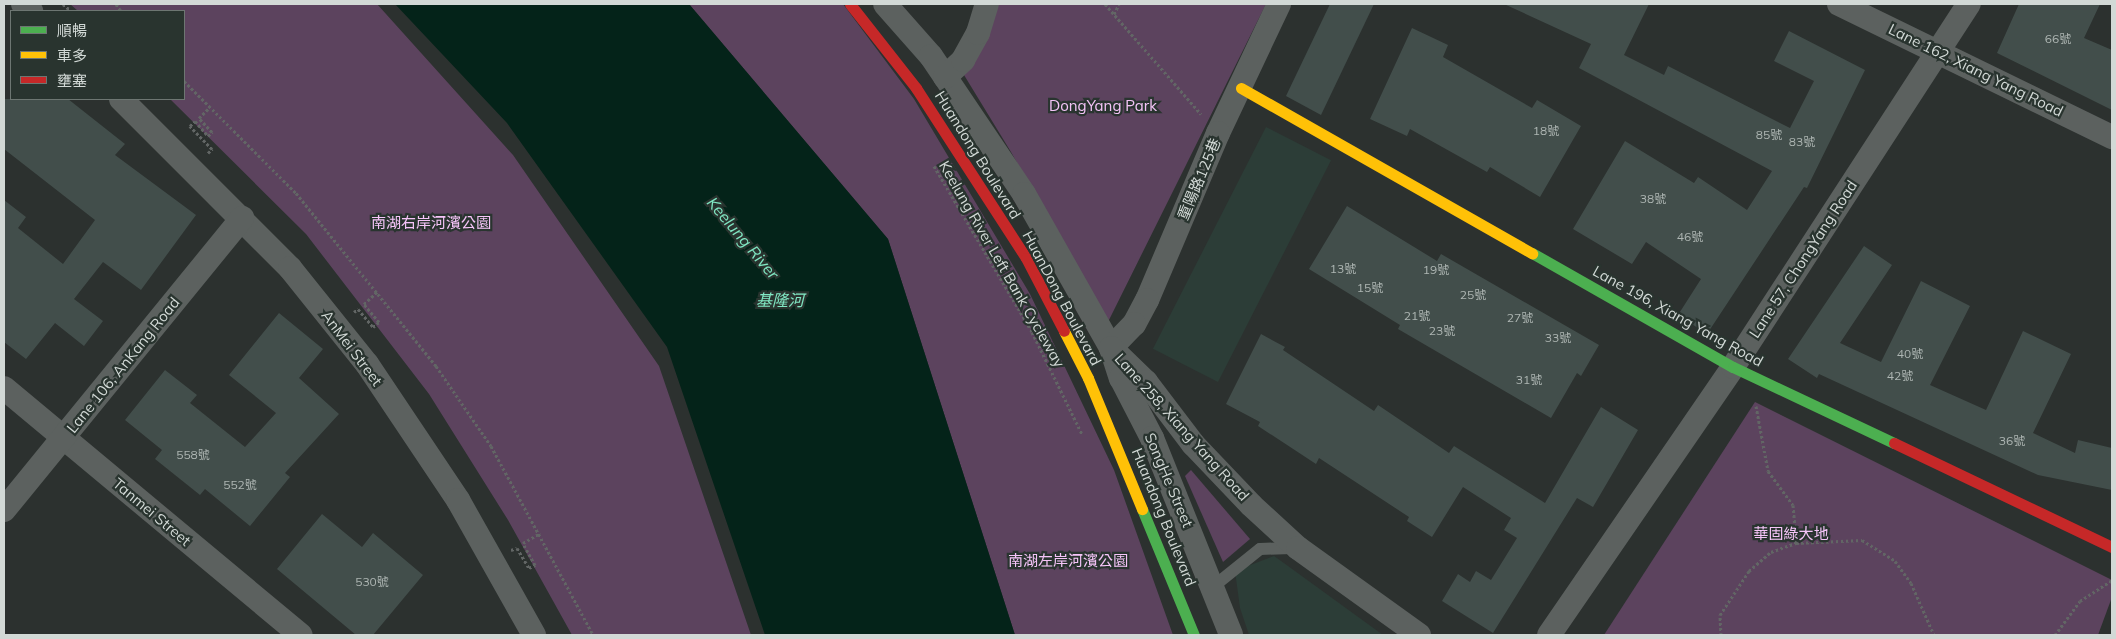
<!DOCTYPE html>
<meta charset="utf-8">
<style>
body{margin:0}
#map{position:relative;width:2116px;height:639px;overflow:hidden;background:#2c312f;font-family:Mulish,"Noto Sans TC",sans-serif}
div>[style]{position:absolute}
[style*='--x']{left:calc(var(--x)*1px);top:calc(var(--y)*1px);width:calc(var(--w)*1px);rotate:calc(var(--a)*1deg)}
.built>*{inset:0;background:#2c3d37;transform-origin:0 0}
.green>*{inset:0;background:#5c435e}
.water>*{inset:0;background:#042319}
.building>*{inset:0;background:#424e4b}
.path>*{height:3px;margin-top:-1.5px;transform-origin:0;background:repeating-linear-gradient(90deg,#626665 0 2.5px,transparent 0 5px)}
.lane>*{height:12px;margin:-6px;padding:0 6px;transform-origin:6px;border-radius:6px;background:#5c615f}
.street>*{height:24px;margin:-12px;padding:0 12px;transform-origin:12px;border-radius:12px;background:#5c615f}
.fast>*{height:11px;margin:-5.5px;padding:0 5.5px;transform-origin:5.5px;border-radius:5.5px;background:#4caf50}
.slow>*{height:11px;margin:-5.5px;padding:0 5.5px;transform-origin:5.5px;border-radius:5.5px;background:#ffc107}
.jam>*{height:11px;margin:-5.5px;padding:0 5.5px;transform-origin:5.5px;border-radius:5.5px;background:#c62828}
span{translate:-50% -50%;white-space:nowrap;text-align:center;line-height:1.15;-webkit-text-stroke:4.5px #29342f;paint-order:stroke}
.number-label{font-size:12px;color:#aeb6b3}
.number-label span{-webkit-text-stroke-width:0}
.street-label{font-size:15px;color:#d2d9d6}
.park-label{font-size:15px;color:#f5c4f8}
.water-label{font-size:16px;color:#80e7c3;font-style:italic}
.frame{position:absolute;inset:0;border:5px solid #d2d9d6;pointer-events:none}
.legend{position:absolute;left:10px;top:10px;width:175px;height:90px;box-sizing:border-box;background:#29342f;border:1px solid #6d7672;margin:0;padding:6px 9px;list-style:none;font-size:15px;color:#d2d9d6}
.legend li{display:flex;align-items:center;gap:10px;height:25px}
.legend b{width:25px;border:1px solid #6d7672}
</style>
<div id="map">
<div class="built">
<i style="left:1266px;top:127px;width:73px;height:249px;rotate:27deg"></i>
<i style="clip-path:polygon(1274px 556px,1288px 566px,1383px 635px,1249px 635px,1240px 608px,1235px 571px)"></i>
</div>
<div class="green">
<i style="clip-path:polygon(70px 4px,377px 4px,513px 155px,659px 366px,751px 635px,572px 635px,508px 520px,429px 394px,306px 234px,170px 99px,184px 99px,184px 11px,78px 11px)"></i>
<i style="clip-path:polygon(689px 4px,843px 4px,914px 99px,1030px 294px,1114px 470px,1173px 635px,1015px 635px,888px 239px)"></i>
<i style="clip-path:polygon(992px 4px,1266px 4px,1107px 324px,1011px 152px,964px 75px)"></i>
<i style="clip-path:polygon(1755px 402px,2112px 580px,2112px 597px,2098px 635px,1604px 635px)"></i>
<i style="clip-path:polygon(1191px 470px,1250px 539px,1223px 562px,1185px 476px)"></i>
</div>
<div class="water">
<i style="clip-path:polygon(395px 4px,689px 4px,888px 239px,1015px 635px,765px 635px,667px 347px,507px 123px)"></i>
</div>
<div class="building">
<i style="clip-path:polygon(1330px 4px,1374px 4px,1321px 115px,1286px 96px)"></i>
<i style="clip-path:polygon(1504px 4px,1649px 4px,1624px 55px,1664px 75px,1668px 66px,1790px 128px,1814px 81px,1774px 61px,1789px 31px,1865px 70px,1807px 188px,1804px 187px,1707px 334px,1678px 315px,1701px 279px,1646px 242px,1632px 264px,1573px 229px,1625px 141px,1694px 183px,1698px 177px,1747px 210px,1772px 171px,1579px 68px,1591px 44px)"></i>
<i style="clip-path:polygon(2019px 4px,2100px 4px,2084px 38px,2112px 50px,2112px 110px,1997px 53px)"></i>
<i style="clip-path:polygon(1412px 28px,1448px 45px,1443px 57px,1532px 108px,1537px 100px,1581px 126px,1540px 197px,1490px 167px,1487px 172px,1410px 129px,1407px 136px,1370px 119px)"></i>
<i style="clip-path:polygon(4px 99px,68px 99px,125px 144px,115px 155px,196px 215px,141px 290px,103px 262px,74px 299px,103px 321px,84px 346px,55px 323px,26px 359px,4px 342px,4px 200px,26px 217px,18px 228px,63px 264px,95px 220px,4px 149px)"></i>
<i style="clip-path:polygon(1347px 206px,1437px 261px,1441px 254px,1599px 345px,1581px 376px,1577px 373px,1551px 418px,1398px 329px,1400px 325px,1309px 269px)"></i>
<i style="clip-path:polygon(1864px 246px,1892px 265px,1840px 343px,1881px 362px,1921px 281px,1970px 306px,1930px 385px,1986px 410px,2023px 331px,2071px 354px,2033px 433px,2075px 453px,2078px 440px,2112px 448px,2112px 490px,2038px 475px,1819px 374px,1817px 378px,1788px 359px)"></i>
<i style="clip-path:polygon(279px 313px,323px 349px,299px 378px,339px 414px,285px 473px,290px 477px,250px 526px,205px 489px,200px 495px,155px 459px,162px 450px,125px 420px,165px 370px,197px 395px,190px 403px,245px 447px,276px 413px,229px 375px)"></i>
<i style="clip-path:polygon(1261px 334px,1285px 347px,1283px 350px,1374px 411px,1378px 405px,1449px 453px,1454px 446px,1545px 503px,1601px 407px,1638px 430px,1593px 507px,1577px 498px,1493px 633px,1442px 601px,1458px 574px,1470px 582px,1476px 571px,1491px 580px,1517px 538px,1504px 530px,1511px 518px,1463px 487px,1432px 537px,1407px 521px,1409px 517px,1319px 458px,1316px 464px,1258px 426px,1260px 422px,1226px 404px)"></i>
<i style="clip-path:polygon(322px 514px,362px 547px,373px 533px,423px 575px,373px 635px,356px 635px,277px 569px)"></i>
</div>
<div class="path">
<i style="--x:63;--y:4;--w:11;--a:41"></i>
<i style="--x:116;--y:4;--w:9;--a:54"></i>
<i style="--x:1105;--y:4;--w:146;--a:48.9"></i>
<i style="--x:1114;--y:14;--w:11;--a:-63"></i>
<i style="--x:184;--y:81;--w:158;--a:45"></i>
<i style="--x:296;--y:193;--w:223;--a:51"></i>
<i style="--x:436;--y:366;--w:97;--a:55.5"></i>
<i style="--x:491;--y:446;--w:215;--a:61.6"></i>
<i style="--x:208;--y:153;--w:6;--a:-45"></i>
<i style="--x:212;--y:149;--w:32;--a:-134"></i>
<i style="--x:190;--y:126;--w:7;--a:-45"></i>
<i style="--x:195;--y:121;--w:20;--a:49"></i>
<i style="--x:208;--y:136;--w:6;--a:-45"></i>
<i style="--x:212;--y:132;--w:19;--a:-133"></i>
<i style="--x:199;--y:118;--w:14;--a:-45"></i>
<i style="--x:934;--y:166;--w:193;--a:59.4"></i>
<i style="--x:1032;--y:332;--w:114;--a:63.9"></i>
<i style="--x:354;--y:312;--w:5;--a:-37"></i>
<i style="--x:358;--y:309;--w:23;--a:50"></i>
<i style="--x:373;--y:327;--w:8;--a:-40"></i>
<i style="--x:379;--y:322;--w:23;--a:-130"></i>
<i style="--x:364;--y:304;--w:19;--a:-43"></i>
<i style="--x:1756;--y:406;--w:66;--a:79.5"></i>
<i style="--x:1768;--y:471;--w:42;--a:53.7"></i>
<i style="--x:1793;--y:505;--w:38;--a:85"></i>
<i style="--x:1796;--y:543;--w:66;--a:-2.6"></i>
<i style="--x:1862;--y:540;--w:39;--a:32"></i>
<i style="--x:1895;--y:561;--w:27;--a:54"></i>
<i style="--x:1911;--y:583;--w:57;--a:66.1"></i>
<i style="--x:511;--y:550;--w:6;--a:-18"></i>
<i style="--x:517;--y:548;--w:23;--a:59"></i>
<i style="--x:529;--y:568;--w:7;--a:-27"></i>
<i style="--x:535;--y:565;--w:25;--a:-119"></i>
<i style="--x:523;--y:543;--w:20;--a:-30"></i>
<i style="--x:1721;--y:635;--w:20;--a:-93"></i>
<i style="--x:1720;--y:615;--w:53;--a:-56.6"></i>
<i style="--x:1749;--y:571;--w:29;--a:-41"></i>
<i style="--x:1771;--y:552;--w:27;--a:-20"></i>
<i style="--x:2055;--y:635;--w:42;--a:-53.7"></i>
<i style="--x:2080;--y:601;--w:38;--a:-33"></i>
</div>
<div class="lane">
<i style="--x:1214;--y:586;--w:59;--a:-38.8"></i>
<i style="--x:1260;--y:549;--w:38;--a:-2"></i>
</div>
<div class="street">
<i style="--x:23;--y:4;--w:11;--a:41"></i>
<i style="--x:885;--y:4;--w:69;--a:48.5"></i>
<i style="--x:931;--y:56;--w:166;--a:56"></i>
<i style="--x:1024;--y:194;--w:177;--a:60.5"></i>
<i style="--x:1111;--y:348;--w:32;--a:72"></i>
<i style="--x:1121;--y:378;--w:68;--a:62.7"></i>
<i style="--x:1152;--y:438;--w:212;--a:68.1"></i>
<i style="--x:1279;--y:4;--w:143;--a:115.3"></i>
<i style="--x:1218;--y:133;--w:181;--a:113"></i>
<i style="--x:1147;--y:300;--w:27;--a:118"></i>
<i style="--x:1134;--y:324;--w:33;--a:134"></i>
<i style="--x:1111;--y:348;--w:49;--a:44.2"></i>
<i style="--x:1146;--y:382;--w:78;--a:52.8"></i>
<i style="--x:1193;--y:444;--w:84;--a:46.4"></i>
<i style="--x:1251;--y:505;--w:64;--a:42.5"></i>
<i style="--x:1298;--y:548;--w:149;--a:35.7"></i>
<i style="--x:1839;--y:4;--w:304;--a:26"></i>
<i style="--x:945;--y:77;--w:25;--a:-43"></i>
<i style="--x:963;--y:60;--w:31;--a:-61"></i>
<i style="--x:978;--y:33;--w:30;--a:-73"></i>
<i style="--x:121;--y:99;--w:239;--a:45"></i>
<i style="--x:290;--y:268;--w:123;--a:51.3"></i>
<i style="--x:367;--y:364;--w:164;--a:56.2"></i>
<i style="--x:458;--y:500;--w:155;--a:60.6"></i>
<i style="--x:4;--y:388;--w:386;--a:39.8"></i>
<i style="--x:4;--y:510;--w:377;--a:-50.8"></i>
<i style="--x:1549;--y:635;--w:325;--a:-55.5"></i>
<i style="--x:1733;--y:367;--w:433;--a:-57"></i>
</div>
<div class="fast">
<i style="--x:1532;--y:253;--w:231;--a:29.6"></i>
<i style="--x:1733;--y:367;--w:178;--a:25.3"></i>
<i style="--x:1142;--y:509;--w:136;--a:67.6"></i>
</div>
<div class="slow">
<i style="--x:1241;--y:88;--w:335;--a:29.6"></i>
<i style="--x:1064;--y:331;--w:53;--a:62.9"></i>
<i style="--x:1088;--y:378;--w:142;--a:67.6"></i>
</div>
<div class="jam">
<i style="--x:850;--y:4;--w:107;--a:51.8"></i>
<i style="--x:916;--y:88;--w:202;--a:57.1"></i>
<i style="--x:1026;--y:258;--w:82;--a:62.5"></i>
<i style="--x:1894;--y:443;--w:242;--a:25.5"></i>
</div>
<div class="number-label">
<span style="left:2058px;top:39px">66號</span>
<span style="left:1546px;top:131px">18號</span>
<span style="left:1769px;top:135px">85號</span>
<span style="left:1802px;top:142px">83號</span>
<span style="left:1653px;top:199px">38號</span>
<span style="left:1690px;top:237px">46號</span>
<span style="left:1343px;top:269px">13號</span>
<span style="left:1436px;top:270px">19號</span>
<span style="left:1370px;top:288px">15號</span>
<span style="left:1473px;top:295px">25號</span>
<span style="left:1417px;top:316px">21號</span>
<span style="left:1520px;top:318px">27號</span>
<span style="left:1442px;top:331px">23號</span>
<span style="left:1558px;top:338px">33號</span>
<span style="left:1910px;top:354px">40號</span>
<span style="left:1900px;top:376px">42號</span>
<span style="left:1529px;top:380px">31號</span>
<span style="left:2012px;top:441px">36號</span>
<span style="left:193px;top:455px">558號</span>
<span style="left:240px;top:485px">552號</span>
<span style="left:372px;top:582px">530號</span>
</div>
<div class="street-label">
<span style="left:1976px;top:70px;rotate:26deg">Lane 162, Xiang Yang Road</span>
<span style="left:978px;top:155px;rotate:58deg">Huandong Boulevard</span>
<span style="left:1199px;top:179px;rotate:-67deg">重陽路125巷</span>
<span style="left:1803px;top:259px;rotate:-57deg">Lane 57, ChongYang Road</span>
<span style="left:1002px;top:264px;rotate:60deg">Keelung River Left Bank Cycleway</span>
<span style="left:1062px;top:298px;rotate:62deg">HuanDong Boulevard</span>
<span style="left:1678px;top:316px;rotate:29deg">Lane 196, Xiang Yang Road</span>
<span style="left:352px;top:348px;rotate:53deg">AnMei Street</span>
<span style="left:123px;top:365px;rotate:-51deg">Lane 106, AnKang Road</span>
<span style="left:1182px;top:427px;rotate:48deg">Lane 258, Xiang Yang Road</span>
<span style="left:1169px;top:480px;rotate:67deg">SongHe Street</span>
<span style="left:152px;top:512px;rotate:40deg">Tanmei Street</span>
<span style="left:1164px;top:517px;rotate:68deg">Huandong Boulevard</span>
</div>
<div class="park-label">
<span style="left:1103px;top:106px">DongYang Park</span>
<span style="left:431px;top:223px">南湖右岸河濱公園</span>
<span style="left:1791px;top:534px">華固綠大地</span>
<span style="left:1068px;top:561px">南湖左岸河濱公園</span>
</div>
<div class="water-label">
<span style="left:743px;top:238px;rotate:50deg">Keelung River</span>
<span style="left:780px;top:300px">基隆河</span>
</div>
<div class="frame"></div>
<ul class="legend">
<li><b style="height:6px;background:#4caf50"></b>順暢</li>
<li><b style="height:6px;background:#ffc107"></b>車多</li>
<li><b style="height:6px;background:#c62828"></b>壅塞</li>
</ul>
</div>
